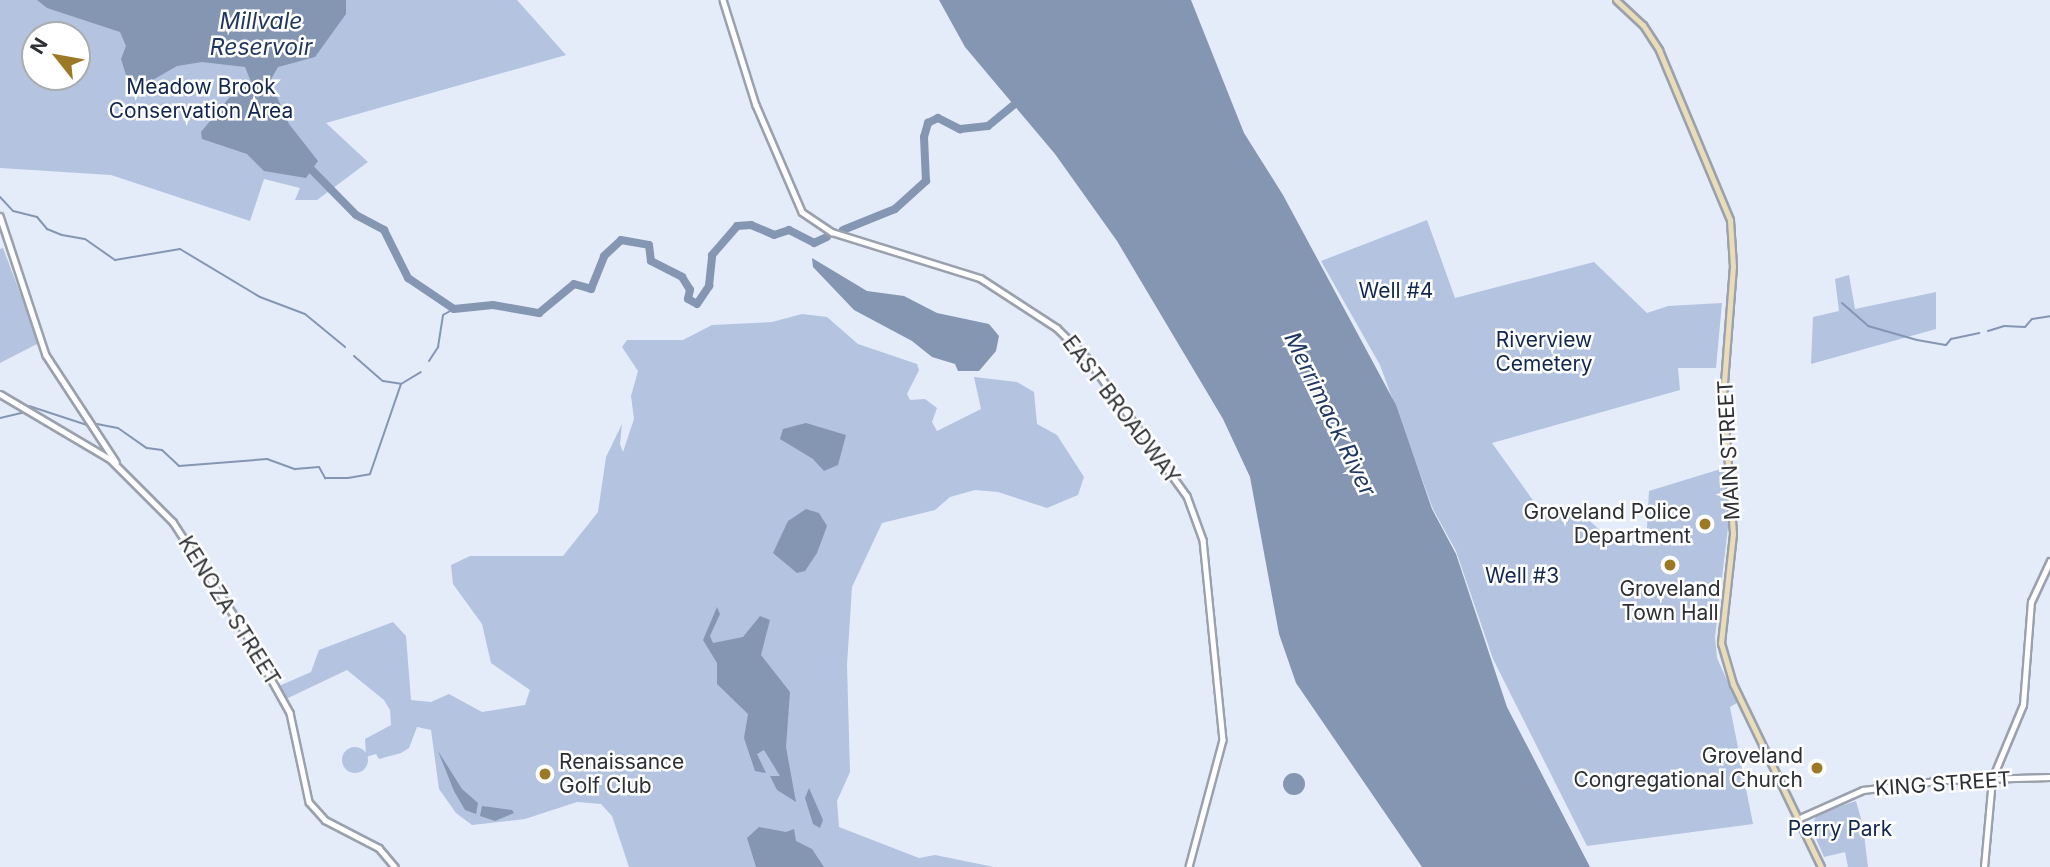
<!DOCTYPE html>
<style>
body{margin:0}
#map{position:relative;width:2050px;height:867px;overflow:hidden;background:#e4ecf9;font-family:Inter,sans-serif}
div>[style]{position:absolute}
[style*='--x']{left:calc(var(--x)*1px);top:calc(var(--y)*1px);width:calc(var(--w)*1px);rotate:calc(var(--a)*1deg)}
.green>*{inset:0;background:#b3c3e0}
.round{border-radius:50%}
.water>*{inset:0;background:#8596b3}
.stream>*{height:2px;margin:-1px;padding:0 1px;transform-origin:1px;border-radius:1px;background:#8596b3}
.river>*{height:8px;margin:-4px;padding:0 4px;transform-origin:4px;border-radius:4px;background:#8596b3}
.roads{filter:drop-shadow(2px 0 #9aa1ad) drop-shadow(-2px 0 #9aa1ad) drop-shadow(0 2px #9aa1ad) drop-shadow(0 -2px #9aa1ad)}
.tertiary>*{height:4.5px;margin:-2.25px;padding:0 2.25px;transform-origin:2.25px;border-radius:2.25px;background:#fff}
.secondary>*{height:5px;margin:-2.5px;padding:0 2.5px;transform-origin:2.5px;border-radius:2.5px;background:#e9dcb7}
.dots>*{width:19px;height:19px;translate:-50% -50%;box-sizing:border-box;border:4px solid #fff;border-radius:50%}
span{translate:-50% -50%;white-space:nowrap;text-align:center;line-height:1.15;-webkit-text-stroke:5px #fff;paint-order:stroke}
.park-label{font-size:21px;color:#12274f}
.street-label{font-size:21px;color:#2c2f34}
.poi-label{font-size:21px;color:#2c2f34}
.right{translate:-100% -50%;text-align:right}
.left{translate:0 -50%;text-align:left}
.water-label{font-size:23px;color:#1f365f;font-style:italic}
.north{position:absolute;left:21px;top:21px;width:70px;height:70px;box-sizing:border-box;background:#fff;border:2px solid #abacae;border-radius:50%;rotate:301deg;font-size:19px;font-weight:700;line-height:28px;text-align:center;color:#2c2f34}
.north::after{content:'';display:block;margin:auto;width:24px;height:32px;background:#9c7924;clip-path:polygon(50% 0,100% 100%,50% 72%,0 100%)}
</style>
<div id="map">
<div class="green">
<i style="clip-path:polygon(evenodd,0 0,517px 0,566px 55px,326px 123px,368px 162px,317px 200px,295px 200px,300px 188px,264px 179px,250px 221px,111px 175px,0 168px,0 0,35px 35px,77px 35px,77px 77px,35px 77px,35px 35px)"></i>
<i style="clip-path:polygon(1427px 220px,1455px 298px,1594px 262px,1647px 313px,1668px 306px,1722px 303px,1716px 368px,1678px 368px,1680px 390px,1492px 443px,1542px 513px,1582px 514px,1614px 543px,1646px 546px,1649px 491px,1724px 468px,1729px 519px,1715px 637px,1717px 658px,1737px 703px,1730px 707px,1753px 824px,1587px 846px,1493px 659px,1456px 551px,1433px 509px,1380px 365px,1321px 261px)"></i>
<i style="clip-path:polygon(3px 248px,39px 343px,0 363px,0 249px)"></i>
<i style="clip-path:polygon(1849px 275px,1855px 309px,1936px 292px,1936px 329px,1811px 364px,1813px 317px,1839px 311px,1835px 279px)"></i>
<i style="clip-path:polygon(802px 314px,827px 317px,858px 344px,917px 364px,919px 370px,907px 394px,910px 400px,925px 399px,937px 408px,932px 422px,937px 431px,981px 409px,974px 377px,1017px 382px,1034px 392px,1037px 424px,1057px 435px,1084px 477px,1078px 495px,1047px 508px,998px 492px,975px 490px,950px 497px,935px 510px,882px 523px,852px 587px,847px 665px,850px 772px,837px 801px,839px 827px,919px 858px,935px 855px,994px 867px,629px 867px,612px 816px,601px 804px,577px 802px,525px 819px,472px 825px,456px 813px,439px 789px,431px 730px,417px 727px,409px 748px,401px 753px,379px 759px,376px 754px,366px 757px,365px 739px,391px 725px,390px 710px,384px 700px,347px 670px,286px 699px,279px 686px,311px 672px,319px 650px,393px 622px,406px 636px,411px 700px,431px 702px,449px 694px,482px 712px,525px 705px,530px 690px,491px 663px,482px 624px,453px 584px,451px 565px,470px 556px,563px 556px,598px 512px,606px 457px,622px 424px,620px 444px,623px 452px,634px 419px,631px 396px,638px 371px,622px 347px,627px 340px,683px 340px,712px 325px,772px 322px)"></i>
<i class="round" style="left:342px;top:747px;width:26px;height:26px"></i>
<i style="clip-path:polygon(1856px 801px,1863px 826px,1868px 867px,1848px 867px,1845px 852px,1824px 857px,1811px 827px,1817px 814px)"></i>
</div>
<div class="water">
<i style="clip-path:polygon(37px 0,346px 0,346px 14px,315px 57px,278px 67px,270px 81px,289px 124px,318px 161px,306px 178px,264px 171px,247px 154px,202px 139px,201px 132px,229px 98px,251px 82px,245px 67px,202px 62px,177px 66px,144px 85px,126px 75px,121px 59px,126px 46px,120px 32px,47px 8px)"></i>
<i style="clip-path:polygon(939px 0,1191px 0,1244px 133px,1283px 195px,1396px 405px,1432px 509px,1456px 554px,1507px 707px,1590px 867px,1422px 867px,1296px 683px,1279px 634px,1250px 477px,1223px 419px,1117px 241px,1055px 154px,965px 47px)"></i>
<i style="clip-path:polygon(812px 258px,867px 291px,904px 296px,937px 313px,989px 324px,999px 336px,996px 351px,979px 371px,958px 371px,955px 364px,932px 357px,912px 341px,854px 310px,813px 267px)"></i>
<i style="clip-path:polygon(806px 423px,846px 435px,838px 465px,824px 471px,813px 459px,780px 439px,783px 429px)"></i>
<i style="clip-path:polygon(806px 509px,819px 513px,827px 526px,817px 553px,805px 571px,797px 573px,773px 553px,788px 521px)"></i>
<i style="clip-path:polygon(717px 607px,720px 614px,710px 636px,713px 643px,743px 637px,760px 616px,770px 620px,761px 655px,790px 692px,786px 747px,796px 802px,777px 790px,770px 776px,780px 776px,764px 750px,757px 754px,766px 773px,755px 771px,744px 738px,748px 714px,717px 684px,717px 663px,703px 640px)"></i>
<i style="clip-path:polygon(438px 751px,462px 789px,478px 803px,476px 814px,465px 810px,454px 791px)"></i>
<i class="round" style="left:1283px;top:773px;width:22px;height:22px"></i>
<i style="clip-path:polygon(809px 788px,823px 820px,820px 828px,813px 824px,805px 798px)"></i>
<i style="clip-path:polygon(482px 806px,512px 810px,514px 813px,495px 821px,480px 816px)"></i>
<i style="clip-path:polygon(759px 827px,786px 832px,794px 829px,796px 841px,812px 849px,824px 867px,756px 867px,747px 838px)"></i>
</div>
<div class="stream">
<i style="--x:0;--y:197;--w:19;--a:47"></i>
<i style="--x:13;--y:211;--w:25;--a:14"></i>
<i style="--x:37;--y:217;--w:16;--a:50"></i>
<i style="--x:47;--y:229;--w:16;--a:22"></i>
<i style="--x:62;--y:235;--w:23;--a:10"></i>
<i style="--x:85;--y:239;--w:37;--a:35"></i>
<i style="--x:115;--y:260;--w:66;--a:-9.6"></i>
<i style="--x:180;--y:249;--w:93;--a:31"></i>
<i style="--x:260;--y:297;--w:48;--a:20.7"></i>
<i style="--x:305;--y:314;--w:52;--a:39.5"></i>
<i style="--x:1842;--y:303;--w:35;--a:41"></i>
<i style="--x:1868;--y:326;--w:51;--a:15.9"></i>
<i style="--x:1917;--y:340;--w:29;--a:10"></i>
<i style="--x:1946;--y:345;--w:8;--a:-50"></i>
<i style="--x:1951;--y:339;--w:29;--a:-12"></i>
<i style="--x:1988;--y:331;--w:17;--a:-17"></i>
<i style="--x:2004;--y:326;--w:21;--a:3"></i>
<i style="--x:2025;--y:327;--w:11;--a:-49"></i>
<i style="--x:2032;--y:319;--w:18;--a:-9"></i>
<i style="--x:354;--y:356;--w:38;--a:41"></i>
<i style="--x:383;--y:381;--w:18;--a:9"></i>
<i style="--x:429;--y:361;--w:17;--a:-57"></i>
<i style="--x:438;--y:347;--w:32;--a:-81"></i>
<i style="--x:443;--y:315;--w:13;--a:-29"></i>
<i style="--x:29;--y:406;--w:61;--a:18.1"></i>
<i style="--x:0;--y:418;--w:23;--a:-13"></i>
<i style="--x:97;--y:424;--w:21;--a:11"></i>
<i style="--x:118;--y:428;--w:35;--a:35"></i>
<i style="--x:147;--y:448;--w:15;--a:8"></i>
<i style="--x:162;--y:450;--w:23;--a:43"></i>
<i style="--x:179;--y:466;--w:88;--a:-4.5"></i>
<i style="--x:267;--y:459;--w:30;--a:20"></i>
<i style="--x:295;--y:469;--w:24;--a:-5"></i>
<i style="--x:319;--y:467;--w:13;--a:61"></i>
<i style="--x:325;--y:478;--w:23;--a:0"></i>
<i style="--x:348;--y:478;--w:22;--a:-10"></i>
<i style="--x:370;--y:474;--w:95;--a:-71"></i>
<i style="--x:401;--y:384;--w:23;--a:-31"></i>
</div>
<div class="river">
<i style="--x:304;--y:162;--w:74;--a:45.5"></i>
<i style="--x:356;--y:215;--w:32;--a:28"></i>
<i style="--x:384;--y:230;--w:54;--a:63.4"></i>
<i style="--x:408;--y:278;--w:55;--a:34"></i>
<i style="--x:454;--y:309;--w:39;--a:-6"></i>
<i style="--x:493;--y:305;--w:47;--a:9.9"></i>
<i style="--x:539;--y:313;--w:45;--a:-39.6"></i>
<i style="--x:574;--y:284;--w:18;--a:16"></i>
<i style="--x:591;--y:289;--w:35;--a:-68"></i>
<i style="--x:604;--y:256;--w:23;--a:-43"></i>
<i style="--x:621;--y:240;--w:28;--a:10"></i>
<i style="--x:649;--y:245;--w:16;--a:83"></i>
<i style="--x:651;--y:261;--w:35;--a:27"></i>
<i style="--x:682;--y:277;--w:15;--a:58"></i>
<i style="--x:690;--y:290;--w:9;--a:103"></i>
<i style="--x:688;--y:299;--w:10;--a:29"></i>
<i style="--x:697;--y:304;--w:22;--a:-56"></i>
<i style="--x:709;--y:286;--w:31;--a:-84"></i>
<i style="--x:712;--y:255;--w:38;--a:-49"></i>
<i style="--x:737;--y:226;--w:14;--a:-4"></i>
<i style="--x:751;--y:225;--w:25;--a:23"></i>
<i style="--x:774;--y:235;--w:16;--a:-18"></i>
<i style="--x:789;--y:230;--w:28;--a:27"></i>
<i style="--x:814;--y:243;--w:14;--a:-25"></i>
<i style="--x:843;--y:230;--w:56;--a:-22"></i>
<i style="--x:895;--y:209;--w:42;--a:-42.1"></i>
<i style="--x:926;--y:181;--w:44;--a:-92.6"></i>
<i style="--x:924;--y:137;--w:15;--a:-74"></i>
<i style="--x:928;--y:123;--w:11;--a:-27"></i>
<i style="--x:938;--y:118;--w:25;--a:27"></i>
<i style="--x:960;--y:129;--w:28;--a:-6"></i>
<i style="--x:988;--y:126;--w:43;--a:-39.3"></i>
</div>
<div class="roads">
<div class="tertiary">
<i style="--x:723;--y:0;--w:110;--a:72.6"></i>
<i style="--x:756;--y:105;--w:116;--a:66.7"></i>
<i style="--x:802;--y:212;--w:36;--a:34"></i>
<i style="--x:832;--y:232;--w:155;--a:17.3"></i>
<i style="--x:980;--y:278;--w:92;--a:33"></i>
<i style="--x:1057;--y:328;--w:42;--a:45"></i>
<i style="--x:1087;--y:358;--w:170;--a:54.1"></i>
<i style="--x:1187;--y:496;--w:47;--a:70"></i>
<i style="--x:1203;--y:540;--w:201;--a:84.3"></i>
<i style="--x:1223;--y:740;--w:131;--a:105"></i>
<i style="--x:0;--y:216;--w:146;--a:71.7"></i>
<i style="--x:46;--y:355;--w:128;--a:56.8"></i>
<i style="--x:0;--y:394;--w:128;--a:30.6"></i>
<i style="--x:110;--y:459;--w:89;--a:45"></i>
<i style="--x:173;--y:522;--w:131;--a:56.8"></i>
<i style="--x:245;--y:632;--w:93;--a:60.9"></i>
<i style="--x:290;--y:713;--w:91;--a:77.9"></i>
<i style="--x:309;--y:802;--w:24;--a:48"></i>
<i style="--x:325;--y:820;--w:61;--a:27.4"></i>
<i style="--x:379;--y:848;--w:25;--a:50"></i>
<i style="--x:1800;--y:818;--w:69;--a:-24"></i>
<i style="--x:1863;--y:790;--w:84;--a:-6.9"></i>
<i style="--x:1946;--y:780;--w:104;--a:-1.7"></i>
<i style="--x:1984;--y:867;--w:88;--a:-84.8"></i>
<i style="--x:1992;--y:779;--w:80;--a:-67.3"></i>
<i style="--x:2023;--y:705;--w:103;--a:-85.6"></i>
<i style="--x:2031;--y:602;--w:45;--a:-65.1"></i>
</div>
<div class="secondary">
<i style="--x:1616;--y:0;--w:37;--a:43"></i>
<i style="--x:1643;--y:25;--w:30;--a:57"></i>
<i style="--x:1659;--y:50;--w:184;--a:67.3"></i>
<i style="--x:1730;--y:220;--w:46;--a:86.3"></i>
<i style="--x:1733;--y:266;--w:131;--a:94.4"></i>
<i style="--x:1723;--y:397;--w:137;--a:85.8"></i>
<i style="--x:1733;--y:534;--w:110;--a:96.3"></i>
<i style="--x:1721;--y:643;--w:43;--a:73.7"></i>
<i style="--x:1733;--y:684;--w:203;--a:64.3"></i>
</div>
</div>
<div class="dots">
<i style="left:1705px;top:524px;background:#9c7924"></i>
<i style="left:1670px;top:565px;background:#9c7924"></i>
<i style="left:1817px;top:768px;background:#9c7924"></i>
<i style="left:545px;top:774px;background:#9c7924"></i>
</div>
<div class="park-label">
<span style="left:201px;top:99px">Meadow Brook<br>Conservation Area</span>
<span style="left:1396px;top:291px">Well #4</span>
<span style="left:1544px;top:352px">Riverview<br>Cemetery</span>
<span style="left:1522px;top:576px">Well #3</span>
<span style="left:1840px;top:829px">Perry Park</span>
</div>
<div class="street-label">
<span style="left:1121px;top:410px;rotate:53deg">EAST BROADWAY</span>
<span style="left:1729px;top:450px;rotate:-93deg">MAIN STREET</span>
<span style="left:229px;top:611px;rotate:58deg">KENOZA STREET</span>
<span style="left:1943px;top:784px;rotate:-4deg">KING STREET</span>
</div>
<div class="poi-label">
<span class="right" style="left:1691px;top:524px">Groveland Police<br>Department</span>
<span style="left:1670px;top:601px">Groveland<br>Town Hall</span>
<span class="right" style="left:1803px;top:768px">Groveland<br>Congregational Church</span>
<span class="left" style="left:559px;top:774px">Renaissance<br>Golf Club</span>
</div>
<div class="water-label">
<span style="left:261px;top:34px">Millvale<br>Reservoir</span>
<span style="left:1330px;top:414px;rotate:64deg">Merrimack River</span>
</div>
<div class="north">N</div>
</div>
